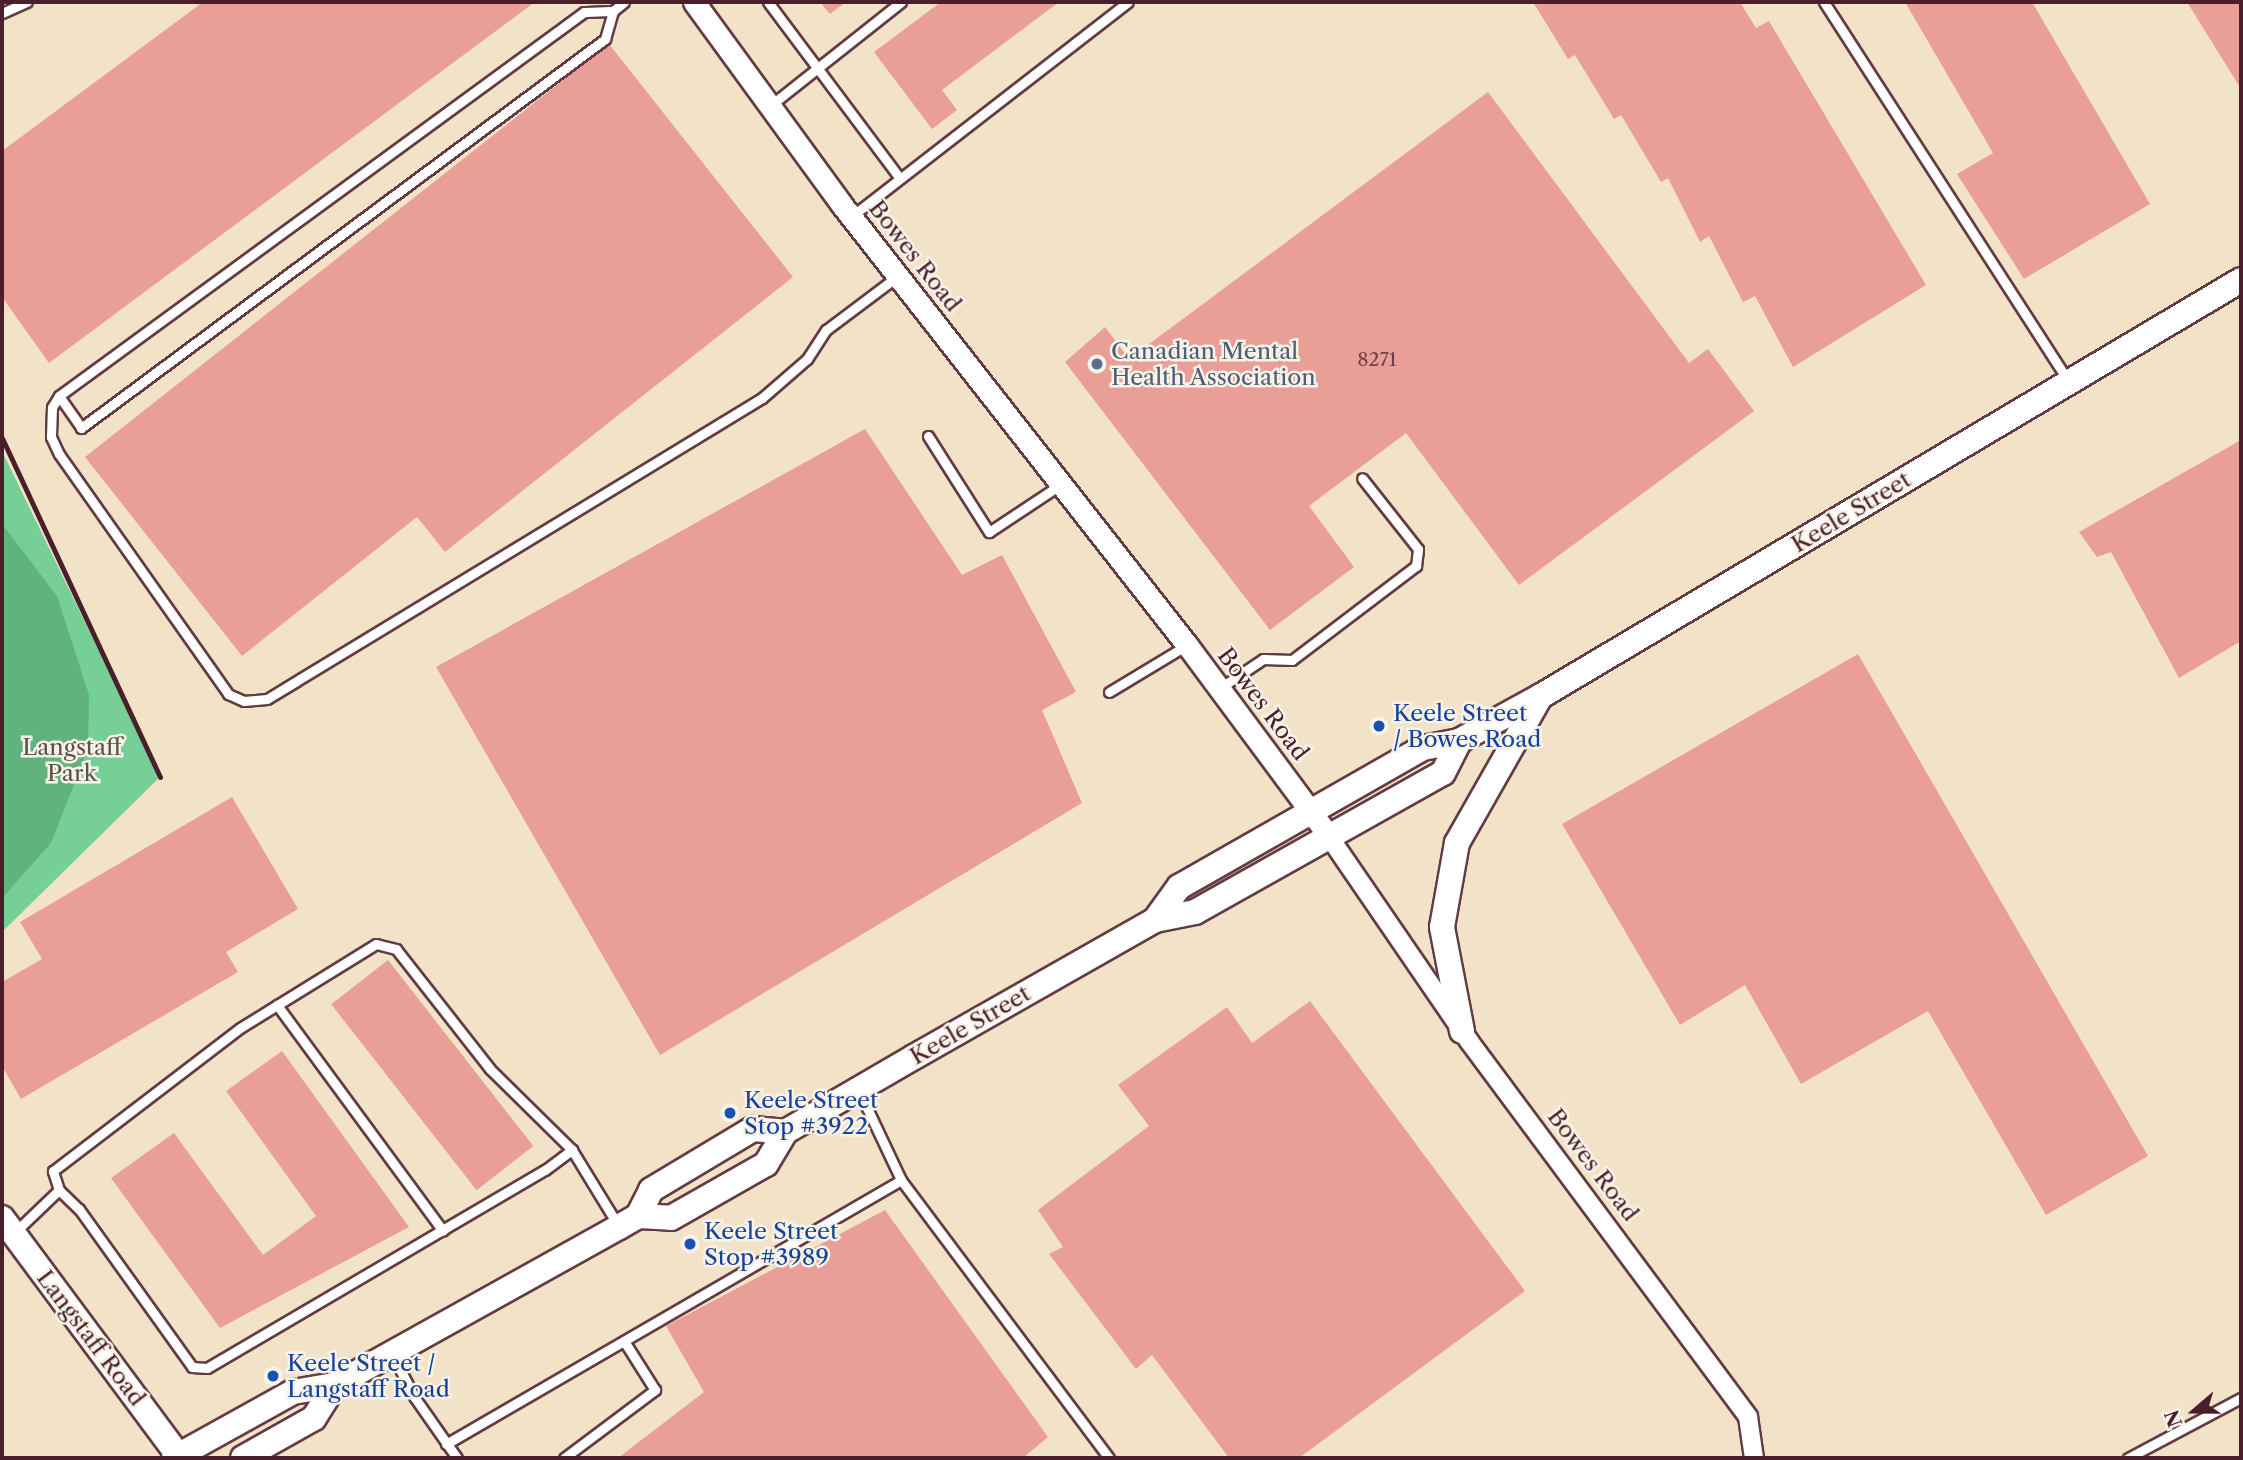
<!DOCTYPE html>
<style>
body{margin:0}
#map{position:relative;width:2243px;height:1460px;overflow:hidden;background:#f2e3c8;font-family:"Libre Caslon Text",serif}
div>[style]{position:absolute}
[style*='--x']{left:calc(var(--x)*1px);top:calc(var(--y)*1px);width:calc(var(--w)*1px);rotate:calc(var(--a)*1deg)}
.green>*{inset:0;background:#75cf96}
.forest>*{inset:0;background:#60b27f}
.building>*{inset:0;background:#e99e97;transform-origin:0 0}
.roads{filter:drop-shadow(2px 0 #633c43) drop-shadow(-2px 0 #633c43) drop-shadow(0 2px #633c43) drop-shadow(0 -2px #633c43)}
.service>*{height:9px;margin:-4.5px;padding:0 4.5px;transform-origin:4.5px;border-radius:4.5px;background:#fff}
.minor>*{height:18px;margin:-9px;padding:0 9px;transform-origin:9px;border-radius:9px;background:#fff}
.tertiary>*{height:21px;margin:-10.5px;padding:0 10.5px;transform-origin:10.5px;border-radius:10.5px;background:#fff}
.secondary>*{height:24px;margin:-12px;padding:0 12px;transform-origin:12px;border-radius:12px;background:#fff}
.rail>*{height:5px;margin:-2.5px;padding:0 2.5px;transform-origin:2.5px;border-radius:2.5px;background:#4a1f2b}
.dots>*{width:19px;height:19px;translate:-50% -50%;box-sizing:border-box;border:4px solid #f7f3e8;border-radius:50%}
span{translate:-50% -50%;white-space:nowrap;text-align:center;line-height:1.15;-webkit-text-stroke:5px #f7f3e8;paint-order:stroke}
.number-label{font-size:19px;color:#723f46}
.number-label span{-webkit-text-stroke-width:0}
.street-label{font-size:23px;color:#4a1f2b}
.service-label{font-size:23px;color:#4e5e75}
.left{translate:0 -50%;text-align:left}
.transit-label{font-size:23px;color:#164399}
.park-label{font-size:23px;color:#57544b}
.frame{position:absolute;inset:0;border:4px solid #4a1f2b;pointer-events:none}
.north{position:absolute;left:2159px;top:1376px;width:70px;height:70px;-webkit-text-stroke:5px #f7f3e8;paint-order:stroke;rotate:250deg;font-size:19px;font-weight:700;line-height:28px;text-align:center;color:#4a1f2b}
.north::after{content:'';display:block;margin:auto;width:24px;height:32px;background:#4a1f2b;clip-path:polygon(50% 0,100% 100%,50% 72%,0 100%)}
</style>
<div id="map">
<div class="green">
<i style="clip-path:polygon(2px 451px,160px 777px,2px 932px)"></i>
</div>
<div class="forest">
<i style="clip-path:polygon(2px 524px,57px 596px,89px 695px,88px 749px,51px 843px,2px 898px)"></i>
</div>
<div class="building">
<i style="clip-path:polygon(203px 2px,535px 2px,49px 363px,2px 297px,2px 151px)"></i>
<i style="clip-path:polygon(820px 2px,846px 2px,830px 14px)"></i>
<i style="clip-path:polygon(941px 2px,1059px 2px,942px 90px,957px 110px,932px 129px,874px 52px)"></i>
<i style="clip-path:polygon(1533px 2px,1740px 2px,1756px 28px,1769px 21px,1926px 285px,1793px 367px,1755px 296px,1743px 302px,1709px 236px,1700px 242px,1668px 178px,1661px 182px,1621px 115px,1614px 119px,1575px 55px,1568px 59px)"></i>
<i style="clip-path:polygon(1905px 2px,2032px 2px,2150px 204px,2024px 279px,1957px 174px,1993px 153px)"></i>
<i style="clip-path:polygon(2187px 2px,2241px 2px,2241px 89px)"></i>
<i style="clip-path:polygon(609px 44px,793px 277px,445px 552px,417px 517px,242px 656px,85px 457px)"></i>
<i style="clip-path:polygon(1488px 92px,1689px 363px,1708px 349px,1754px 411px,1519px 585px,1406px 433px,1309px 506px,1354px 567px,1270px 630px,1065px 362px,1105px 327px,1129px 359px)"></i>
<i style="clip-path:polygon(865px 429px,962px 575px,1002px 555px,1076px 692px,1042px 710px,1082px 803px,660px 1055px,436px 667px)"></i>
<i style="clip-path:polygon(2241px 440px,2241px 641px,2179px 678px,2111px 552px,2097px 557px,2079px 532px)"></i>
<i style="clip-path:polygon(1858px 654px,2148px 1156px,2046px 1215px,1928px 1011px,1801px 1084px,1745px 985px,1680px 1025px,1562px 824px)"></i>
<i style="clip-path:polygon(232px 797px,298px 909px,226px 952px,238px 972px,21px 1099px,2px 1066px,2px 982px,42px 959px,20px 922px)"></i>
<i style="left:388px;top:960px;width:236px;height:72px;rotate:52deg"></i>
<i style="clip-path:polygon(1310px 1001px,1525px 1291px,1299px 1458px,1229px 1458px,1152px 1355px,1136px 1369px,1049px 1254px,1063px 1247px,1038px 1210px,1149px 1126px,1118px 1085px,1227px 1007px,1252px 1043px)"></i>
<i style="clip-path:polygon(282px 1051px,409px 1227px,220px 1328px,111px 1178px,174px 1133px,263px 1255px,316px 1216px,226px 1091px)"></i>
<i style="clip-path:polygon(885px 1210px,1048px 1437px,1023px 1458px,618px 1458px,704px 1392px,666px 1326px)"></i>
</div>
<div class="roads">
<div class="service">
<i style="--x:768;--y:2;--w:219;--a:53.2"></i>
<i style="--x:1824;--y:2;--w:450;--a:57.2"></i>
<i style="--x:613;--y:11;--w:29;--a:178"></i>
<i style="--x:584;--y:12;--w:650;--a:143.82"></i>
<i style="--x:59;--y:396;--w:13;--a:122"></i>
<i style="--x:52;--y:407;--w:30;--a:92"></i>
<i style="--x:51;--y:437;--w:19;--a:65"></i>
<i style="--x:59;--y:454;--w:294;--a:54.8"></i>
<i style="--x:228;--y:694;--w:17;--a:24"></i>
<i style="--x:244;--y:701;--w:23;--a:-5"></i>
<i style="--x:267;--y:699;--w:579;--a:-31.3"></i>
<i style="--x:762;--y:398;--w:60;--a:-40.9"></i>
<i style="--x:807;--y:359;--w:35;--a:-57"></i>
<i style="--x:826;--y:330;--w:90;--a:-36.9"></i>
<i style="--x:2;--y:13;--w:27;--a:-24"></i>
<i style="--x:771;--y:105;--w:166;--a:-38.4"></i>
<i style="--x:852;--y:216;--w:349;--a:-37.8"></i>
<i style="--x:59;--y:396;--w:39;--a:55"></i>
<i style="--x:81;--y:428;--w:653;--a:-36.59"></i>
<i style="--x:605;--y:39;--w:29;--a:-74"></i>
<i style="--x:613;--y:11;--w:14;--a:-39"></i>
<i style="--x:928;--y:436;--w:114;--a:57.6"></i>
<i style="--x:989;--y:532;--w:85;--a:-33.5"></i>
<i style="--x:1220;--y:688;--w:52;--a:-34"></i>
<i style="--x:1263;--y:659;--w:29;--a:2"></i>
<i style="--x:1292;--y:660;--w:156;--a:-37.2"></i>
<i style="--x:1416;--y:566;--w:17;--a:-83"></i>
<i style="--x:1418;--y:549;--w:90;--a:-128.3"></i>
<i style="--x:1109;--y:692;--w:91;--a:-31.1"></i>
<i style="--x:277;--y:1005;--w:280;--a:53.7"></i>
<i style="--x:859;--y:1091;--w:98;--a:64.7"></i>
<i style="--x:901;--y:1180;--w:347;--a:53.2"></i>
<i style="--x:59;--y:1190;--w:20;--a:-108"></i>
<i style="--x:53;--y:1171;--w:235;--a:-37.4"></i>
<i style="--x:240;--y:1028;--w:160;--a:-31.7"></i>
<i style="--x:376;--y:944;--w:21;--a:14"></i>
<i style="--x:396;--y:949;--w:152;--a:51.9"></i>
<i style="--x:490;--y:1069;--w:115;--a:44.6"></i>
<i style="--x:15;--y:1232;--w:61;--a:-43.7"></i>
<i style="--x:59;--y:1190;--w:28;--a:44"></i>
<i style="--x:79;--y:1209;--w:194;--a:54.4"></i>
<i style="--x:192;--y:1367;--w:15;--a:4"></i>
<i style="--x:207;--y:1368;--w:392;--a:-30.4"></i>
<i style="--x:545;--y:1170;--w:34;--a:-37"></i>
<i style="--x:572;--y:1150;--w:88;--a:58.5"></i>
<i style="--x:393;--y:1356;--w:47;--a:62.4"></i>
<i style="--x:415;--y:1398;--w:73;--a:55"></i>
<i style="--x:446;--y:1444;--w:526;--a:-30.12"></i>
<i style="--x:564;--y:1458;--w:114;--a:-36.8"></i>
<i style="--x:655;--y:1390;--w:58;--a:-122.3"></i>
<i style="--x:2128;--y:1458;--w:128;--a:-28"></i>
</div>
<div class="minor">
<i style="--x:1328;--y:835;--w:250;--a:55.6"></i>
<i style="--x:1469;--y:1041;--w:468;--a:53.4"></i>
<i style="--x:1748;--y:1417;--w:41;--a:81.7"></i>
</div>
<div class="tertiary">
<i style="--x:694;--y:2;--w:251;--a:53.9"></i>
<i style="--x:842;--y:205;--w:559;--a:51.9"></i>
<i style="--x:1187;--y:645;--w:237;--a:53.4"></i>
</div>
<div class="secondary">
<i style="--x:1155;--y:920;--w:41;--a:-54"></i>
<i style="--x:1179;--y:887;--w:281;--a:-29.7"></i>
<i style="--x:1423;--y:748;--w:37;--a:-11"></i>
<i style="--x:1459;--y:741;--w:94;--a:-28.8"></i>
<i style="--x:1541;--y:696;--w:814;--a:-30.72"></i>
<i style="--x:1462;--y:1031;--w:106;--a:-100.9"></i>
<i style="--x:1442;--y:927;--w:85;--a:-79.9"></i>
<i style="--x:1457;--y:843;--w:168;--a:-60.4"></i>
<i style="--x:638;--y:1216;--w:33;--a:3"></i>
<i style="--x:671;--y:1218;--w:109;--a:-29.6"></i>
<i style="--x:766;--y:1164;--w:37;--a:-59"></i>
<i style="--x:785;--y:1132;--w:149;--a:-30.2"></i>
<i style="--x:914;--y:1057;--w:277;--a:-29.6"></i>
<i style="--x:1155;--y:920;--w:41;--a:-11.3"></i>
<i style="--x:1195;--y:912;--w:284;--a:-29.3"></i>
<i style="--x:1443;--y:773;--w:36;--a:-63"></i>
<i style="--x:2;--y:1218;--w:299;--a:53.4"></i>
<i style="--x:174;--y:1458;--w:136;--a:-29"></i>
<i style="--x:293;--y:1392;--w:43;--a:-9.5"></i>
<i style="--x:335;--y:1385;--w:325;--a:-29.1"></i>
<i style="--x:619;--y:1227;--w:22;--a:-30"></i>
<i style="--x:638;--y:1216;--w:29;--a:-63"></i>
<i style="--x:651;--y:1190;--w:119;--a:-30.9"></i>
<i style="--x:753;--y:1129;--w:32;--a:5"></i>
<i style="--x:243;--y:1458;--w:81;--a:-29.4"></i>
<i style="--x:314;--y:1418;--w:39;--a:-58"></i>
</div>
</div>
<div class="rail">
<i style="--x:2;--y:438;--w:374;--a:65"></i>
</div>
<div class="dots">
<i style="left:1097px;top:364px;background:#5c6f8a"></i>
<i style="left:1379px;top:726px;background:#1a4fb4"></i>
<i style="left:730px;top:1113px;background:#1a4fb4"></i>
<i style="left:690px;top:1244px;background:#1a4fb4"></i>
<i style="left:273px;top:1376px;background:#1a4fb4"></i>
</div>
<div class="number-label">
<span style="left:1377px;top:360px">8271</span>
</div>
<div class="street-label">
<span style="left:915px;top:256px;rotate:52deg">Bowes Road</span>
<span style="left:1851px;top:512px;rotate:-31deg">Keele Street</span>
<span style="left:1263px;top:704px;rotate:53deg">Bowes Road</span>
<span style="left:970px;top:1025px;rotate:-30deg">Keele Street</span>
<span style="left:1593px;top:1165px;rotate:53deg">Bowes Road</span>
<span style="left:91px;top:1338px;rotate:53deg">Langstaff Road</span>
</div>
<div class="service-label">
<span class="left" style="left:1111px;top:364px">Canadian Mental<br>Health Association</span>
</div>
<div class="transit-label">
<span class="left" style="left:1393px;top:726px">Keele Street<br>/ Bowes Road</span>
<span class="left" style="left:744px;top:1113px">Keele Street<br>Stop #3922</span>
<span class="left" style="left:704px;top:1244px">Keele Street<br>Stop #3989</span>
<span class="left" style="left:287px;top:1376px">Keele Street /<br>Langstaff Road</span>
</div>
<div class="park-label">
<span style="left:72px;top:760px">Langstaff<br>Park</span>
</div>
<div class="frame"></div>
<div class="north">N</div>
</div>
